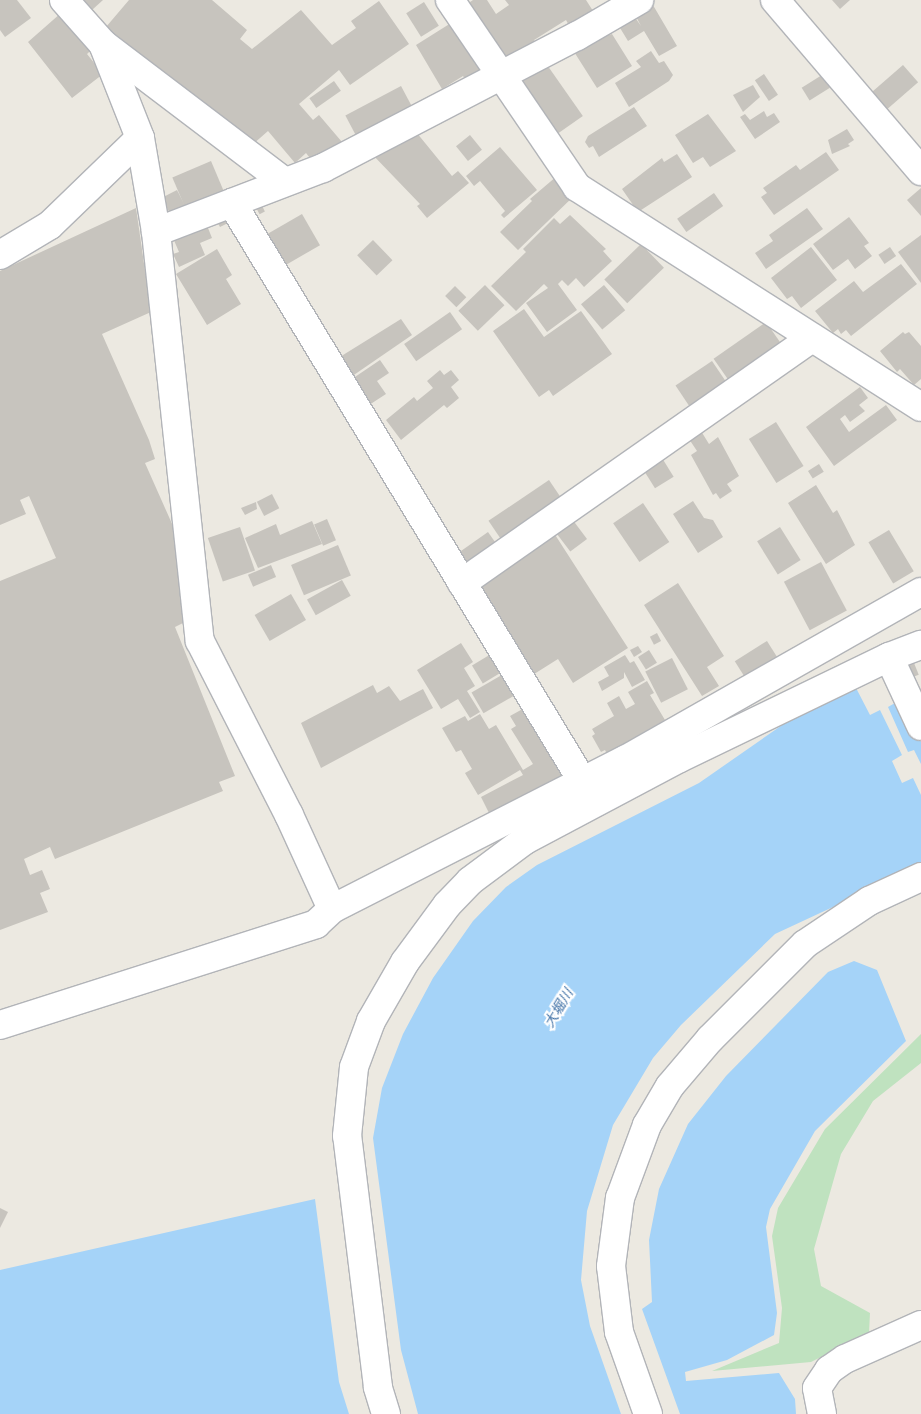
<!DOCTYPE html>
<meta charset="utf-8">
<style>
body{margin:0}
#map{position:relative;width:921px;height:1414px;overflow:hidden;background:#ece9e1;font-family:Overpass,"Noto Sans JP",sans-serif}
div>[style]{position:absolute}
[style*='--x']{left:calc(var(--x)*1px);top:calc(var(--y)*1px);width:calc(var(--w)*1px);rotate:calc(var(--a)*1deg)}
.green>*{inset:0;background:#bfe2bf}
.water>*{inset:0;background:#a5d3f8}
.building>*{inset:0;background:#c7c4be;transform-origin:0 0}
.roads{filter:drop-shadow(1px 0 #b2b4b8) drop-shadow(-1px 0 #b2b4b8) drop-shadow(0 1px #b2b4b8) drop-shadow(0 -1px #b2b4b8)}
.minor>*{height:28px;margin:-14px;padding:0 14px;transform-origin:14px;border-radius:14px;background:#fff}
span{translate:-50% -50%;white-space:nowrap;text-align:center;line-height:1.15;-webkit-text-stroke:4.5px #fff;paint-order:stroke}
.water-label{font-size:14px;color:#4474a8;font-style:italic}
</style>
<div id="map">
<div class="green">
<i style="clip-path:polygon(921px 1034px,921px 1063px,873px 1101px,841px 1154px,814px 1249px,821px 1286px,870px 1313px,869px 1333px,811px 1362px,712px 1371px,779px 1343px,782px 1308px,772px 1236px,778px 1208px,825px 1129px)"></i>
</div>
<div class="water">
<i style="clip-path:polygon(855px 686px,870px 715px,880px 710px,902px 755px,892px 761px,902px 783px,913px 778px,921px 795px,921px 866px,775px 934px,681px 1025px,653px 1058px,613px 1125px,587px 1211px,581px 1280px,590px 1326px,621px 1414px,418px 1414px,401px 1350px,373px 1138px,382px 1088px,403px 1034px,433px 978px,473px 921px,506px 887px,537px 865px,699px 783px,788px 721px)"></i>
<i style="clip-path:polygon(902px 699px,921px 742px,921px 764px,914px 750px,908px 752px,888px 707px)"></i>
<i style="clip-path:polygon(854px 961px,877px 970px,906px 1041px,815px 1131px,770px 1209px,766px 1227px,777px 1313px,774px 1335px,727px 1360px,685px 1372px,686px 1381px,779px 1373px,795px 1399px,796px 1414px,680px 1414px,642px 1309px,652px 1302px,649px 1240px,659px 1189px,688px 1124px,726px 1076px,828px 972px)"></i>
<i style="clip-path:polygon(315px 1199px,339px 1382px,349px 1414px,0 1414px,0 1270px)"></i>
</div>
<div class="building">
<i style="clip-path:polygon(0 0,17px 0,31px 18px,5px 37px,0 30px)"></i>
<i style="clip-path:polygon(78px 0,103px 0,92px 10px)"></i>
<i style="clip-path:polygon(129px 0,212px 0,247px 30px,240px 39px,252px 49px,301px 10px,332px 45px,356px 28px,351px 21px,379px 1px,409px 44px,350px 85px,339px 70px,299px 104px,313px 120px,319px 115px,342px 142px,323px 157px,313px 162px,306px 153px,295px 163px,268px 131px,251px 146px,173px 83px,175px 80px,165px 72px,162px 75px,106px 27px)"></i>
<i style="clip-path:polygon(473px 0,487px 0,496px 14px,509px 5px,505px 0,586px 0,595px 14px,571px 29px,566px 20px,534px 40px,537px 44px,502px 66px,464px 6px)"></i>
<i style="clip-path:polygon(650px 0,677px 46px,659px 56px,644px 31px,628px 41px,617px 23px,632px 13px,641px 26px,632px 9px)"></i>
<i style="clip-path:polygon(832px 0,850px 0,840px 9px)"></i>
<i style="left:424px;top:2px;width:28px;height:21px;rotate:58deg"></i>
<i style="clip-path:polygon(61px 13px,90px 51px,87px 54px,103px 74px,72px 98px,28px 42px)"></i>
<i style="clip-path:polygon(451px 23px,483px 72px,467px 82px,463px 76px,442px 89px,416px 45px)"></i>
<i style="clip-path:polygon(603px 26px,609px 35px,612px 34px,632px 66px,597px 88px,571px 47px)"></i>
<i style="clip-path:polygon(651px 51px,659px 63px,664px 61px,673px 75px,669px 81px,629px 107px,615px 83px,641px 67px,636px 61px)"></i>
<i style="left:545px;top:62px;width:66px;height:34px;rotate:55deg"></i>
<i style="left:903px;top:65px;width:23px;height:43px;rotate:49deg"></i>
<i style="left:764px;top:74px;width:25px;height:11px;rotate:56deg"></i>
<i style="left:822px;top:75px;width:15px;height:24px;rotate:58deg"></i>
<i style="left:334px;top:81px;width:12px;height:30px;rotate:55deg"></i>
<i style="clip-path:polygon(753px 85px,760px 97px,743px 112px,733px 95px)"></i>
<i style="left:401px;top:86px;width:27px;height:63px;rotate:62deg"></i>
<i style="clip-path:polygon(634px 107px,647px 126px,599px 157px,593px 146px,589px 148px,585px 142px,588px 136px)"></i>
<i style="clip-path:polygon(764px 111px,767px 117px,774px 113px,780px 122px,755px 139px,740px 117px,745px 114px,750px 120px)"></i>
<i style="clip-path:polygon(708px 114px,736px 151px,710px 167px,703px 157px,693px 163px,675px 135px)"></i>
<i style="clip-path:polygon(412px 127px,452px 176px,458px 171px,469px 183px,427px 218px,417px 206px,420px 204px,370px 152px)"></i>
<i style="clip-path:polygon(847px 129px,854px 140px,848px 144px,850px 146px,832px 154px,828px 140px)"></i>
<i style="left:470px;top:135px;width:19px;height:18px;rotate:51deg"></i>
<i style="clip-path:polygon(500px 147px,537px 190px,504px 218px,501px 215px,505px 211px,480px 181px,474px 186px,466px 176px)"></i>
<i style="clip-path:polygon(826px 152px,839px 170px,774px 215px,761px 197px,767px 193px,763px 188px,796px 165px,800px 170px)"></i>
<i style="clip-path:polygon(677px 154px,692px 177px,638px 212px,622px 189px,662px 158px,664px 162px)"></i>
<i style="left:211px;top:161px;width:33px;height:42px;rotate:67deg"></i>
<i style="clip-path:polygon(557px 176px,575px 195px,518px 250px,500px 232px,532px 201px,530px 199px)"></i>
<i style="clip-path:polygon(921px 188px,921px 216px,907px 200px)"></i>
<i style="left:177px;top:190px;width:20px;height:17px;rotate:63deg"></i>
<i style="left:714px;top:193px;width:16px;height:45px;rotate:55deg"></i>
<i style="left:259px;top:200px;width:13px;height:6px;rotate:63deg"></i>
<i style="clip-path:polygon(136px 208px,151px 312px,102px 334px,149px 440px,155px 459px,145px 463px,177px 535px,187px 621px,175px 627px,235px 776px,219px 782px,223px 791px,55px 859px,50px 847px,24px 859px,30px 875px,42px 870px,50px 889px,40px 893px,48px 912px,0 930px,0 581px,56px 558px,29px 496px,20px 500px,26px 514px,0 525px,0 271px)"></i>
<i style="clip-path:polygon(807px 208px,823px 229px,766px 269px,755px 253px,773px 241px,769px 235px)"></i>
<i style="left:302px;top:214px;width:36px;height:41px;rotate:60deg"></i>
<i style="clip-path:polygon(570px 215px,606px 249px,603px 251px,612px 261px,584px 287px,576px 278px,568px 286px,562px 280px,558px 284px,577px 310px,547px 332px,526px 303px,548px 288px,544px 284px,516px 311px,491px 286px,526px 252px,523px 249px,554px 218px,560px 224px)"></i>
<i style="clip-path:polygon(849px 217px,869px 243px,864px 246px,872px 256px,855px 269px,848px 259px,833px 270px,813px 244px)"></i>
<i style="clip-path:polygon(215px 218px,234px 220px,220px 227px)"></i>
<i style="clip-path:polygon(206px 223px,212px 238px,200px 243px,205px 255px,179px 267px,173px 254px,179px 252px,173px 238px)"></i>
<i style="clip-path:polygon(921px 235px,921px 283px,898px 252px)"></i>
<i style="left:373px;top:240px;width:28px;height:22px;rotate:46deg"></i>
<i style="left:641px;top:244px;width:33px;height:51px;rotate:46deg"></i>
<i style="clip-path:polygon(811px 247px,837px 280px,801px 308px,792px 296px,787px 299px,771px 278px)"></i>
<i style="left:890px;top:247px;width:11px;height:14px;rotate:56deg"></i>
<i style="clip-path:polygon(217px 249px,232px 275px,226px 279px,241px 304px,207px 325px,176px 274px)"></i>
<i style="clip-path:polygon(901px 264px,917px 284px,851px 336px,846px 330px,841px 334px,838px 329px,833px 333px,815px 311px,854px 281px,863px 292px)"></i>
<i style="left:485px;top:285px;width:28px;height:37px;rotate:46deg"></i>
<i style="left:604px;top:285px;width:33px;height:30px;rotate:50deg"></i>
<i style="left:455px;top:286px;width:16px;height:14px;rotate:45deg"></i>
<i style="clip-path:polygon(524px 309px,544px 337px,581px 311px,612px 354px,553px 396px,549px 390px,539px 397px,493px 331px)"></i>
<i style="left:450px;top:312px;width:21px;height:56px;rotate:55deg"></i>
<i style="clip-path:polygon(401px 319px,412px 335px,348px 379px,335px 360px)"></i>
<i style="left:766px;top:322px;width:28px;height:64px;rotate:55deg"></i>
<i style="clip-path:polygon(903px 332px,905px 334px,909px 332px,921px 346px,921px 379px,914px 385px,900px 369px,897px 372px,880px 351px)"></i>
<i style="clip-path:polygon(380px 360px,389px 373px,377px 381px,386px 394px,366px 407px,349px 381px)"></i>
<i style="left:712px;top:361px;width:29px;height:44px;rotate:56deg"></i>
<i style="clip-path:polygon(440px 370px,444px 375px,451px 370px,459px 380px,451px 387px,459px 398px,447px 408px,444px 405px,401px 440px,386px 420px,414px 397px,417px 401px,433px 388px,427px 381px)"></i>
<i style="clip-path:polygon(860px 387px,868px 398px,859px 405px,865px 411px,850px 422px,845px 415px,840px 419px,849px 432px,886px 405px,897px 420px,834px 466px,806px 427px)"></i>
<i style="left:776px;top:422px;width:52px;height:32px;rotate:58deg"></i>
<i style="clip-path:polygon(701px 431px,709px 444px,718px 437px,739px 476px,727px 484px,732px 491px,720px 499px,716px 493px,713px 495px,691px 455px,697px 451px,689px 439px)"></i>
<i style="left:662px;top:458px;width:22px;height:22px;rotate:58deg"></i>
<i style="left:819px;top:464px;width:9px;height:13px;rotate:58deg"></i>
<i style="left:549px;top:480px;width:29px;height:73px;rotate:56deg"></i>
<i style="clip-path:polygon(816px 485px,833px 513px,837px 510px,855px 545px,826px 564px,788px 503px)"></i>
<i style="left:272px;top:494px;width:16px;height:17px;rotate:63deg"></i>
<i style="clip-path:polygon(693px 501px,704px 518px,713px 520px,723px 537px,698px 553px,673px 514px)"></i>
<i style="clip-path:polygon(256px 502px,257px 509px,245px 515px,241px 508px)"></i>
<i style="left:643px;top:503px;width:47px;height:36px;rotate:56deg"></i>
<i style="left:327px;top:519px;width:23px;height:14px;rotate:67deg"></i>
<i style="left:572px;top:519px;width:25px;height:21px;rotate:53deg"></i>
<i style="clip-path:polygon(312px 521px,322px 544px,258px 568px,245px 538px,276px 524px,280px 535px)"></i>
<i style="left:240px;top:527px;width:46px;height:34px;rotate:71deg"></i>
<i style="left:780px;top:527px;width:39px;height:27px;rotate:58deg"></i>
<i style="clip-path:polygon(552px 530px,628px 648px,573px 683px,558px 659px,531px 676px,472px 584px)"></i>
<i style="left:889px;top:530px;width:48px;height:24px;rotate:59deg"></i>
<i style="left:488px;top:532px;width:19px;height:36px;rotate:55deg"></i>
<i style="left:338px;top:545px;width:33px;height:51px;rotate:67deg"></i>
<i style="left:821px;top:562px;width:55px;height:42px;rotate:62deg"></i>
<i style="left:271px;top:565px;width:13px;height:25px;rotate:67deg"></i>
<i style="left:342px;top:580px;width:18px;height:40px;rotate:61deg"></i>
<i style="clip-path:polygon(678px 583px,724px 656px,707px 667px,719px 686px,702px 696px,644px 605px)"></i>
<i style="left:291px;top:594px;width:30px;height:42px;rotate:60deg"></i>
<i style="left:657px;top:633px;width:9px;height:8px;rotate:63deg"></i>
<i style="left:767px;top:641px;width:19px;height:38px;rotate:58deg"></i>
<i style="clip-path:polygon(461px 643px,473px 662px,464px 668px,475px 686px,467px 691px,480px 712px,470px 718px,458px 699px,441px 709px,417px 670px)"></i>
<i style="clip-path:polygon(638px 646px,642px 652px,634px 657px,630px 650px)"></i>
<i style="left:649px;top:650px;width:15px;height:13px;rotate:58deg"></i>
<i style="left:496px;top:651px;width:21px;height:28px;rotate:59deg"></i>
<i style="clip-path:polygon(625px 655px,630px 663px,634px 661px,645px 680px,632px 687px,624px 672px,624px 678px,602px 691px,598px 682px,609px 676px,604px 667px)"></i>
<i style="left:672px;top:658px;width:35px;height:30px;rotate:63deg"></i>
<i style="left:912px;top:658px;width:18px;height:9px;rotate:68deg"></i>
<i style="left:507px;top:672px;width:24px;height:41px;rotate:60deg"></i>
<i style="clip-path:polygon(647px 681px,654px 693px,650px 695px,665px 720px,607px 754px,605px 750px,601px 752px,592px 736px,595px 734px,592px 729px,614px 716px,607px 703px,619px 696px,626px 709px,635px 704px,628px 692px)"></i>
<i style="clip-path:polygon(373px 685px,377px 693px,389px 686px,400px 701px,423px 689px,433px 708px,321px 768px,301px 723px)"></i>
<i style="clip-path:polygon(528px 706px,569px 776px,491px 817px,481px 797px,523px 775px,520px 770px,478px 795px,465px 773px,472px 769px,461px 750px,456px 752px,442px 728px,465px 716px,468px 721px,480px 714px,489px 729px,496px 725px,523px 770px,533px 764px,511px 729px,516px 726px,510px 716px)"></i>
<i style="clip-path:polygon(0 1208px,8px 1212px,0 1228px)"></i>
</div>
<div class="roads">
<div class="minor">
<i style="--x:64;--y:0;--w:59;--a:48.4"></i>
<i style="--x:103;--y:44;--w:101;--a:68.5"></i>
<i style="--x:140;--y:138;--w:95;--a:80.3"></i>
<i style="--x:156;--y:232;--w:411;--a:83.9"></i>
<i style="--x:200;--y:641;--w:195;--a:62.9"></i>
<i style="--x:289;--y:815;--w:103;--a:65.4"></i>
<i style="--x:450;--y:0;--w:226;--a:55.8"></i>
<i style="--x:577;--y:187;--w:408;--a:32.6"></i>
<i style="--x:775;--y:0;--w:225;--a:49.5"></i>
<i style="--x:103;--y:44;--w:228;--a:37.2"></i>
<i style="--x:232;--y:203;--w:677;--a:58.78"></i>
<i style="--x:156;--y:232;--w:179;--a:-21"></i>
<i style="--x:323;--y:168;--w:286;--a:-27.5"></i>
<i style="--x:577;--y:36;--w:72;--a:-30.1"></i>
<i style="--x:0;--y:255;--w:58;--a:-31"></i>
<i style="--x:50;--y:225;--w:125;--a:-44"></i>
<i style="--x:462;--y:583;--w:427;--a:-35"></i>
<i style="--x:889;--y:657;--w:76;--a:65.1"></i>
<i style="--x:0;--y:1025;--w:332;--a:-17.7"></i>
<i style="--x:316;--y:924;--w:22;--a:-43"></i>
<i style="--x:332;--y:909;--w:329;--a:-27"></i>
<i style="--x:625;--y:760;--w:340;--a:-29.6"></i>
<i style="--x:386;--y:1414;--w:28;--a:-107"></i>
<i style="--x:378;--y:1387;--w:253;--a:-97"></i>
<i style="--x:347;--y:1136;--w:69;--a:-84.2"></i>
<i style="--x:354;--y:1067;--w:49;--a:-69.7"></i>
<i style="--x:371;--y:1021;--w:68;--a:-60"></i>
<i style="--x:405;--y:962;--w:71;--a:-53.6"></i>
<i style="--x:447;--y:905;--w:33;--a:-46"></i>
<i style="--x:470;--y:881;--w:69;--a:-36.7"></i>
<i style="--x:525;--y:840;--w:173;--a:-27.9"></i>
<i style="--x:678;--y:759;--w:234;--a:-25.8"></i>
<i style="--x:889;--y:657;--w:34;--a:-21"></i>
<i style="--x:648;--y:1414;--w:87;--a:-109.5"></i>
<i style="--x:619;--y:1332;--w:66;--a:-96.9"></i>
<i style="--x:611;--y:1266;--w:69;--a:-82.5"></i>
<i style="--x:620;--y:1198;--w:78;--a:-69.7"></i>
<i style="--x:647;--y:1125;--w:45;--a:-59.5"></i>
<i style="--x:670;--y:1086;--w:62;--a:-49.6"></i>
<i style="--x:710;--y:1039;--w:134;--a:-45"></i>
<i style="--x:805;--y:944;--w:77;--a:-33.9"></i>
<i style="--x:869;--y:901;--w:57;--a:-24.8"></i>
<i style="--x:822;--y:1414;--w:26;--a:-101"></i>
<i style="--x:817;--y:1388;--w:22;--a:-56"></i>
<i style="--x:829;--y:1370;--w:19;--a:-35"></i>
<i style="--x:845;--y:1359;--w:83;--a:-24.1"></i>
</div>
</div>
<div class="water-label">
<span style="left:560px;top:1009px;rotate:-59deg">大堀川</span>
</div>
</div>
